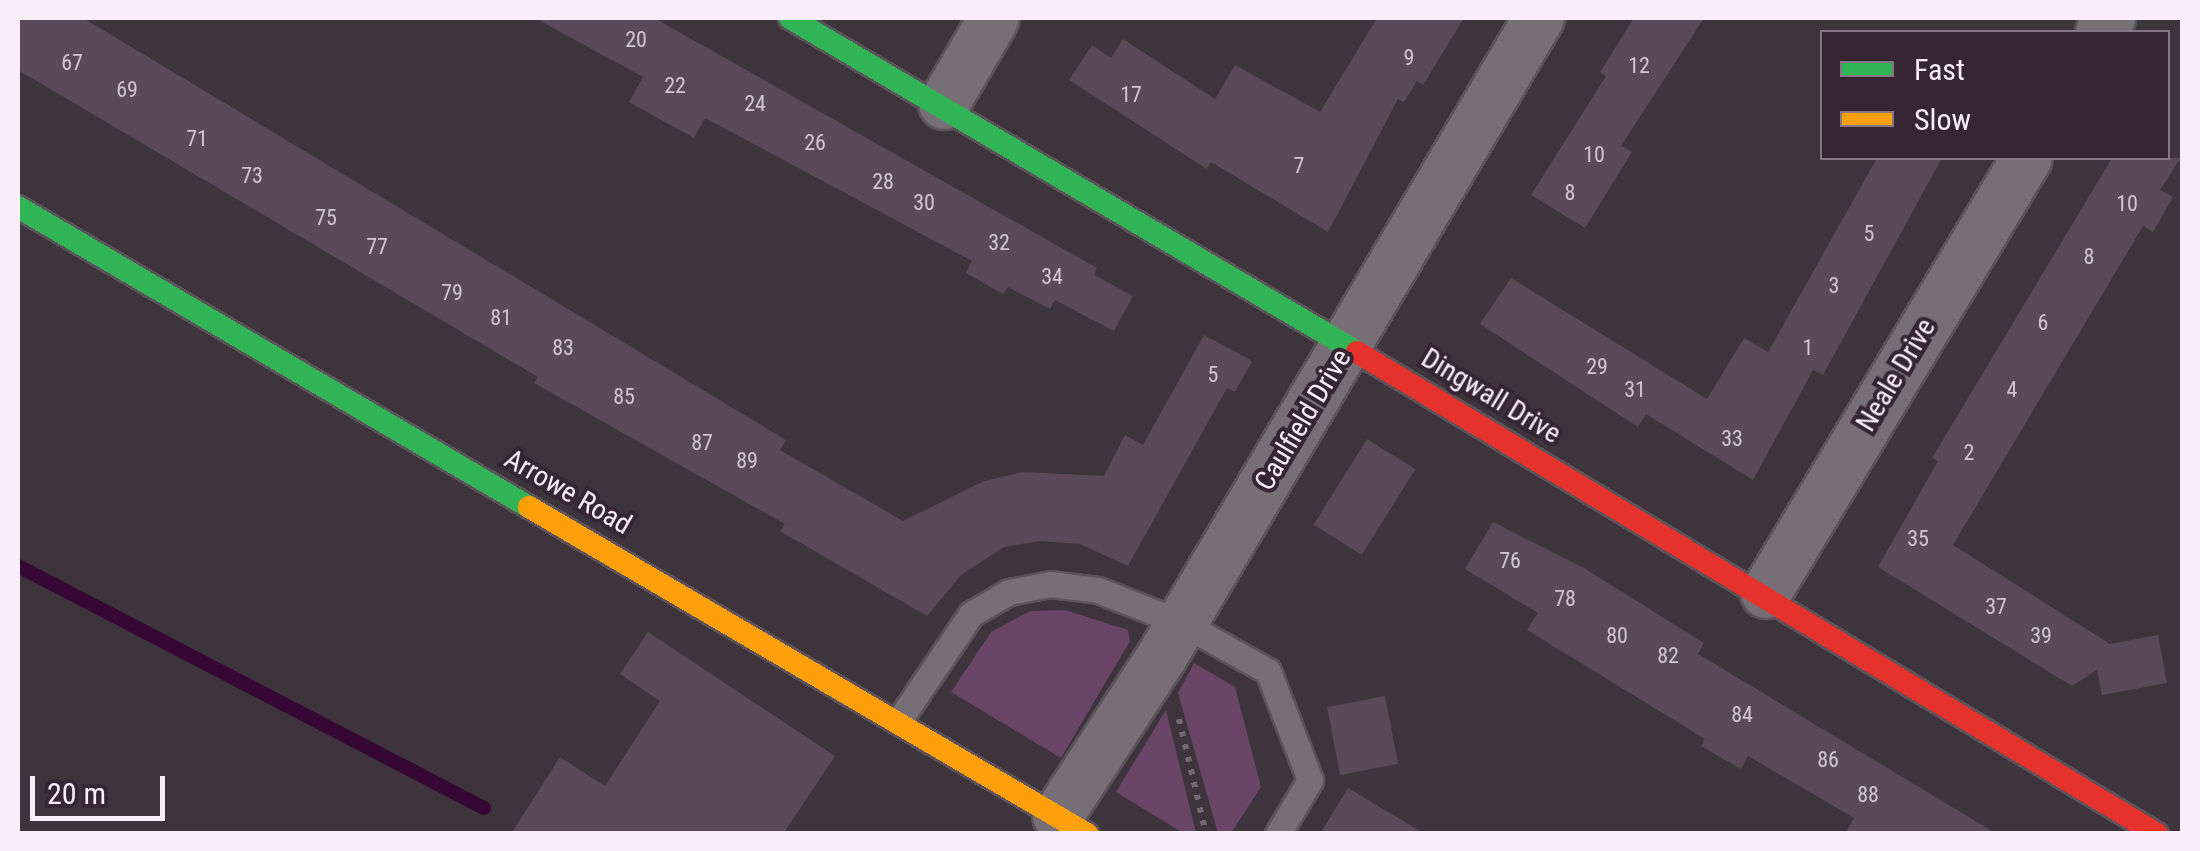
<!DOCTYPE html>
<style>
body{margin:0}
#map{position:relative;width:2200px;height:851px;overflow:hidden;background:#3d343c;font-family:"Roboto Condensed",sans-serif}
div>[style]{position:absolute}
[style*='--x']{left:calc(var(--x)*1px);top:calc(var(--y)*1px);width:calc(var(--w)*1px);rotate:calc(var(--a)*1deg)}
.green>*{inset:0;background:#6b4567}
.stream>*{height:14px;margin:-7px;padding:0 7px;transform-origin:7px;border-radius:7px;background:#360734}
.building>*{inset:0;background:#5a4a59;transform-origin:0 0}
.path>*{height:6px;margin-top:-3px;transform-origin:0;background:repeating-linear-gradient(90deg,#716b71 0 5px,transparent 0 13px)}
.roads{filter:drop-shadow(2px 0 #5b5359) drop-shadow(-2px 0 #5b5359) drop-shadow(0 2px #5b5359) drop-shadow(0 -2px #5b5359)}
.lane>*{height:25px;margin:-12.5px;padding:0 12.5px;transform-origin:12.5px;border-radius:12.5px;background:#766f75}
.street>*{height:50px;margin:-25px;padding:0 25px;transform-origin:25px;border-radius:25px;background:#766f75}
.fast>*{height:22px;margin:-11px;padding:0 11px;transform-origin:11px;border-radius:11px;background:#30b455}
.slow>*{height:22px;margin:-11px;padding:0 11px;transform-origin:11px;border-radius:11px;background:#ff9f0a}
.jam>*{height:22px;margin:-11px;padding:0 11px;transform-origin:11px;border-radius:11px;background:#e5322d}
span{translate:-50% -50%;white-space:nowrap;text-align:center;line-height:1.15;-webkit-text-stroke:8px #362634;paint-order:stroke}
.number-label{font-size:22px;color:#d1c5d0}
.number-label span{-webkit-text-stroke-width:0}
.street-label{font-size:28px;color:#f9eef7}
.frame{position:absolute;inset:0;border:20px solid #f9eef7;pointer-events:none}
.legend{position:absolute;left:1820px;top:30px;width:350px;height:130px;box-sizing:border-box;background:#362634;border:2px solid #847682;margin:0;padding:12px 18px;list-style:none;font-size:30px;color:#f9eef7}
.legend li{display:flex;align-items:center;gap:20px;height:50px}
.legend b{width:50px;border:2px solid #847682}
.scale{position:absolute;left:30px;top:776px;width:135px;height:45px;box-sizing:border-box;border:5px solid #f9eef7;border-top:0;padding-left:12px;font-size:30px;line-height:35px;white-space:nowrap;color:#f9eef7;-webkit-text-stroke:8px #362634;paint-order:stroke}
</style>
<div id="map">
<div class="green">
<i style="clip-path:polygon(1065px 610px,1128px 630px,1130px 641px,1061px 758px,951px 692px,991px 632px,1030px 611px)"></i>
<i style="clip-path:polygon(1194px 663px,1235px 687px,1261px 787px,1231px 833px,1218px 833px,1178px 693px)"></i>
<i style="clip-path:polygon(1166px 710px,1196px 833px,1183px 833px,1116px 792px)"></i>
</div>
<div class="stream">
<i style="--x:18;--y:566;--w:525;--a:27.44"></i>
</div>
<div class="building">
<i style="clip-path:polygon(18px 18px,83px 18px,786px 440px,780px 450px,903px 521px,984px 481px,1023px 472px,1104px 476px,1125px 435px,1143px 445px,1204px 335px,1252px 361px,1235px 392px,1227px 388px,1128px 566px,1080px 544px,1039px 541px,1004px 547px,961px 575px,927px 616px,780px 531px,785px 524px,534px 383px,538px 377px,18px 70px)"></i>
<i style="clip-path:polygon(535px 18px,654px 18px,1097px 268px,1094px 275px,1133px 296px,1114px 331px,1055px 300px,1050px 309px,1008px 287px,1003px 294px,966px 273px,972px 261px,705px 118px,694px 138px,629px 102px,643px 77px)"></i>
<i style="clip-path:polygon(1377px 18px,1464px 18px,1423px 85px,1417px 81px,1404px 102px,1398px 99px,1328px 232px,1211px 162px,1207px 169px,1069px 80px,1092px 45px,1111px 58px,1123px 39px,1215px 99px,1235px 65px,1320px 112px)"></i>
<i style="clip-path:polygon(1634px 18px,1704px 18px,1621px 146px,1632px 152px,1585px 228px,1531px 195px,1606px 76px,1600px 72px)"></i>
<i style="clip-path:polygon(1877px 158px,1942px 158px,1823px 375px,1813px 370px,1753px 480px,1646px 414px,1638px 427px,1480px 324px,1511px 278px,1707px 399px,1744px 338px,1768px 352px)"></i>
<i style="clip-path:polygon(2112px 158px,2181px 158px,2160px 190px,2173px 197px,2153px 232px,2143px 226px,1953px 545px,2110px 644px,2158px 635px,2167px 683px,2102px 695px,2097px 670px,2072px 686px,1878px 567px,1938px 461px,1932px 458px)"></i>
<i style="left:1367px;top:439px;width:57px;height:101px;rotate:32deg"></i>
<i style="clip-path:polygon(1493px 522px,1584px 568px,1704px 643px,1698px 654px,1997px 834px,1845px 834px,1854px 818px,1748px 756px,1741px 769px,1701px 746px,1705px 739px,1527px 630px,1538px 613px,1465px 569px)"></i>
<i style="clip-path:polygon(648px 632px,835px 756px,783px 834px,511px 834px,560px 757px,605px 786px,660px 701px,620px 674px)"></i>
<i style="left:1385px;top:696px;width:69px;height:59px;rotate:79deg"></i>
<i style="clip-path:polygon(1348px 788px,1425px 834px,1320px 834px)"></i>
</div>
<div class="path">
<i style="--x:1179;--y:719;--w:118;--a:76.8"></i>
</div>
<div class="roads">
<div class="lane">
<i style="--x:900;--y:719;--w:127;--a:-55.9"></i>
<i style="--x:971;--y:614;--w:44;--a:-30.1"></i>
<i style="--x:1009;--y:592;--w:42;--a:-11"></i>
<i style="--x:1050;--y:584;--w:48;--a:7.1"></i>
<i style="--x:1098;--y:590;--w:90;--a:21.4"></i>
<i style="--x:1182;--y:623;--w:98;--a:29.2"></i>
<i style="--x:1268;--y:671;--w:117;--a:68.9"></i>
<i style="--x:1310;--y:780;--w:63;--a:120.7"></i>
</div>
<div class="street">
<i style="--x:2101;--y:32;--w:17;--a:-57"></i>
<i style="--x:944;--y:104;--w:99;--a:-59.8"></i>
<i style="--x:1766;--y:593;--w:507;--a:-59.04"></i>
<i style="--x:1058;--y:816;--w:192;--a:-56.9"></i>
<i style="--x:1163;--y:655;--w:740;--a:-59.45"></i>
</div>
<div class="fast">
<i style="--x:790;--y:18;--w:658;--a:30.5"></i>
<i style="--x:18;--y:207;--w:593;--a:30.42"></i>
</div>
<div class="slow">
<i style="--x:529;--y:507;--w:647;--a:30.37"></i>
</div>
<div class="jam">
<i style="--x:1357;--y:352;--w:934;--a:31.07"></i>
</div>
</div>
<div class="number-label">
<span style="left:636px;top:40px">20</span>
<span style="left:1409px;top:58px">9</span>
<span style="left:72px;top:63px">67</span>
<span style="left:1639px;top:66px">12</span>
<span style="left:675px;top:86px">22</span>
<span style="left:127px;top:90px">69</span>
<span style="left:1131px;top:95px">17</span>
<span style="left:755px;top:104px">24</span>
<span style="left:197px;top:139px">71</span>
<span style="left:815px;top:143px">26</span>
<span style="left:1594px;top:155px">10</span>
<span style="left:1299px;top:166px">7</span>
<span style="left:252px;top:176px">73</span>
<span style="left:883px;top:182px">28</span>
<span style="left:1570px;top:193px">8</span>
<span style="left:924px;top:203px">30</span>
<span style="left:2127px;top:204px">10</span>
<span style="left:326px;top:218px">75</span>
<span style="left:1869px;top:234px">5</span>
<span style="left:999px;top:243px">32</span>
<span style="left:377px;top:247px">77</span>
<span style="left:2089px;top:257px">8</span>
<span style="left:1052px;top:277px">34</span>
<span style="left:1834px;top:286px">3</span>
<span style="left:452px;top:293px">79</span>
<span style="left:501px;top:318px">81</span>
<span style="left:2043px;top:323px">6</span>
<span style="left:563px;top:348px">83</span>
<span style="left:1808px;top:348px">1</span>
<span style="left:1597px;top:367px">29</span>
<span style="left:1213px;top:375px">5</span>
<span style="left:1635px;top:390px">31</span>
<span style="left:2012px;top:390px">4</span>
<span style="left:624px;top:397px">85</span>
<span style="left:1732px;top:439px">33</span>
<span style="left:702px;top:443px">87</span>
<span style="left:1969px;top:453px">2</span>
<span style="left:747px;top:461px">89</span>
<span style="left:1918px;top:539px">35</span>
<span style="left:1510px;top:561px">76</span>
<span style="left:1565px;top:599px">78</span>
<span style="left:1996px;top:607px">37</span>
<span style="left:1617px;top:636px">80</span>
<span style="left:2041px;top:636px">39</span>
<span style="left:1668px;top:656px">82</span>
<span style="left:1742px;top:715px">84</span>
<span style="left:1828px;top:760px">86</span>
<span style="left:1868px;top:795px">88</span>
</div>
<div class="street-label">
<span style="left:1896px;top:375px;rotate:-59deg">Neale Drive</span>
<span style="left:1491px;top:396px;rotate:31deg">Dingwall Drive</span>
<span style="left:1303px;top:420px;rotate:-59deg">Caulfield Drive</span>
<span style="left:568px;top:492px;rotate:30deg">Arrowe Road</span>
</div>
<div class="frame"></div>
<ul class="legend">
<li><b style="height:12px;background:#30b455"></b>Fast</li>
<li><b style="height:12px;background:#ff9f0a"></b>Slow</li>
</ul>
<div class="scale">20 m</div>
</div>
